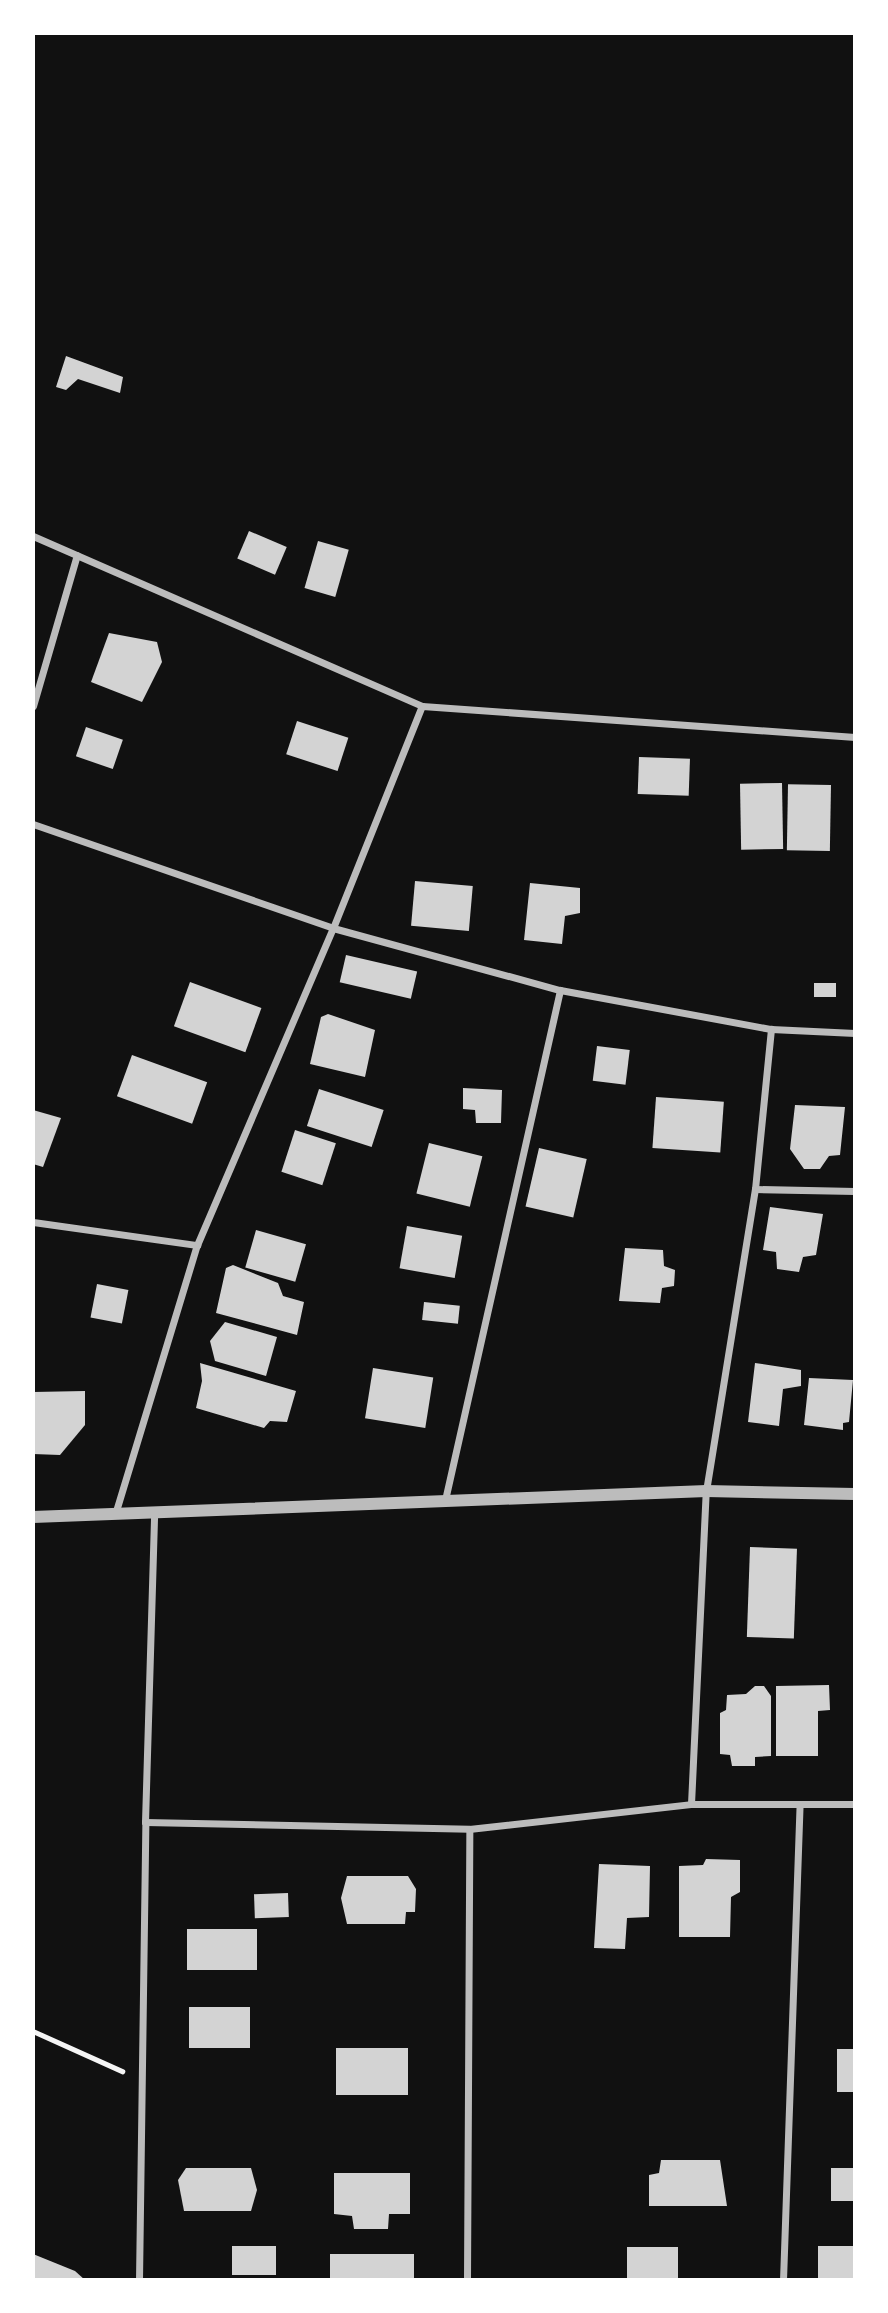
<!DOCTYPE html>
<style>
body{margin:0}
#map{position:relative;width:888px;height:2313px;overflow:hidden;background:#111;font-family:Roboto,sans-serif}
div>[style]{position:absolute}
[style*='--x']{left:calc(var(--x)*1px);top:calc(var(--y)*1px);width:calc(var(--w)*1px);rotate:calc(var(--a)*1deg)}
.building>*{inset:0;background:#d3d3d3;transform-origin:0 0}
.path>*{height:4.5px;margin:-2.25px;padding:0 2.25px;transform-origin:2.25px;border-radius:2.25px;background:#f5f5f5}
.minor>*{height:7px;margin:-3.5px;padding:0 3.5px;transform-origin:3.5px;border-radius:3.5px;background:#bcbcbc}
.tertiary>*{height:12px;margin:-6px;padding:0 6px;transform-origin:6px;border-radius:6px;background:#bcbcbc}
span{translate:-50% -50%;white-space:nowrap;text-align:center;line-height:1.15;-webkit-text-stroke:5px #fff;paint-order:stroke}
.frame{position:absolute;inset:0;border:35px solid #fff;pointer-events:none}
</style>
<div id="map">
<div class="building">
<i style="clip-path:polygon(66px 356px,123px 377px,120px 393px,78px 379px,66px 390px,56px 387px)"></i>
<i style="left:249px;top:531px;width:41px;height:30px;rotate:23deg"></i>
<i style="left:318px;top:541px;width:32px;height:49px;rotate:16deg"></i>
<i style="clip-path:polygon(109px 633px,157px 642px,162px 662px,142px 702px,91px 682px)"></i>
<i style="left:297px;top:721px;width:54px;height:35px;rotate:18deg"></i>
<i style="left:86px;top:727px;width:39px;height:31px;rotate:19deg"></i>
<i style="left:639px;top:757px;width:51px;height:37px;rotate:2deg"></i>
<i style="left:782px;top:783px;width:66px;height:42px;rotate:89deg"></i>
<i style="left:831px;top:785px;width:66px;height:43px;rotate:91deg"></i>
<i style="left:415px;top:881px;width:58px;height:45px;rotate:5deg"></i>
<i style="clip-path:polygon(530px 883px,580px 888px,580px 913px,565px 916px,562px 944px,524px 940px)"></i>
<i style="left:346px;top:955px;width:73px;height:28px;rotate:13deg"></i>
<i style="left:190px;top:982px;width:76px;height:47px;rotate:20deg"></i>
<i style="left:814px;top:983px;width:22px;height:14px"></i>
<i style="clip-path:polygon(328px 1014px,375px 1030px,365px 1077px,310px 1064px,321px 1017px)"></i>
<i style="left:597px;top:1046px;width:33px;height:35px;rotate:7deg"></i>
<i style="left:132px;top:1055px;width:80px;height:44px;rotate:20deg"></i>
<i style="clip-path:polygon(463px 1088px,502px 1090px,501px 1123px,476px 1123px,475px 1110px,463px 1109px)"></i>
<i style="left:319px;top:1089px;width:68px;height:39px;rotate:18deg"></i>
<i style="left:656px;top:1097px;width:68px;height:51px;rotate:4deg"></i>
<i style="clip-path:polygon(795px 1105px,845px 1107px,840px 1155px,829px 1156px,820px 1169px,804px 1169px,790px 1149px)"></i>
<i style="clip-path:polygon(33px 1110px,61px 1118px,43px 1167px,33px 1164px)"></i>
<i style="left:295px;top:1130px;width:43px;height:44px;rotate:18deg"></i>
<i style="left:429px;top:1143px;width:55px;height:52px;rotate:14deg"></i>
<i style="left:539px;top:1148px;width:49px;height:60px;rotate:13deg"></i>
<i style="clip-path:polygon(770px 1207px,823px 1214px,816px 1255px,803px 1257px,799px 1272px,777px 1269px,776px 1252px,763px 1250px)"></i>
<i style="left:407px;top:1226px;width:56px;height:43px;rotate:10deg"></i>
<i style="left:256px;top:1230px;width:52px;height:39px;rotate:16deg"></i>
<i style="clip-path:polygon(625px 1248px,663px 1250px,664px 1266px,675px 1270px,674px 1286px,662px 1288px,660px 1303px,619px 1301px)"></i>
<i style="clip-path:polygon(233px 1265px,278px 1283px,283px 1296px,304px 1302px,297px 1335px,216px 1313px,226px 1268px)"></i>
<i style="left:97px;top:1284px;width:32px;height:34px;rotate:11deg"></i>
<i style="left:424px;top:1302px;width:36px;height:18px;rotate:6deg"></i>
<i style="clip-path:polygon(225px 1322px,277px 1337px,266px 1376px,215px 1361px,210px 1341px)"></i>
<i style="clip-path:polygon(200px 1363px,296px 1391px,287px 1422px,270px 1421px,264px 1428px,196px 1408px,202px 1381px)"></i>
<i style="clip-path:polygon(755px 1363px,801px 1370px,801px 1386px,783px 1389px,779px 1426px,748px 1422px)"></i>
<i style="left:373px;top:1368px;width:61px;height:51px;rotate:9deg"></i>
<i style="clip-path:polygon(809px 1378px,853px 1380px,849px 1422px,843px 1423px,843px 1430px,804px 1425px)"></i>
<i style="clip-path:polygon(85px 1391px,85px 1425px,60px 1455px,33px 1454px,33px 1392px)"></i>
<i style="left:750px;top:1547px;width:47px;height:90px;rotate:2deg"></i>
<i style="clip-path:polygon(829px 1685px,830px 1710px,818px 1711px,818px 1756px,776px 1756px,776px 1686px)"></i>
<i style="clip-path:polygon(755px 1686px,764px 1686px,771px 1696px,771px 1756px,755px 1757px,755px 1766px,732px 1766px,730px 1755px,720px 1754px,720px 1713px,726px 1710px,727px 1695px,746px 1694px)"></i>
<i style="clip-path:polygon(706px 1859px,740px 1860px,740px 1892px,731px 1897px,730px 1937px,679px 1937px,679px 1866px,703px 1865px)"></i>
<i style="clip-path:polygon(599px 1864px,650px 1866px,649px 1917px,627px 1918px,625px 1949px,594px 1948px)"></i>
<i style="clip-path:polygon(347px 1876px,408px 1876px,416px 1889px,415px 1912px,406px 1912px,405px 1924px,347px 1924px,341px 1898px)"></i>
<i style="left:288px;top:1893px;width:24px;height:34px;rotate:88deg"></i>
<i style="left:257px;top:1929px;width:41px;height:70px;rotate:90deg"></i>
<i style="left:189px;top:2007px;width:61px;height:41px"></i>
<i style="left:336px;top:2048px;width:72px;height:47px"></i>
<i style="left:837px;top:2049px;width:18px;height:43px"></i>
<i style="clip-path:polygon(661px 2160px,720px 2160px,727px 2206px,649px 2206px,649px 2175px,659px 2173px)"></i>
<i style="clip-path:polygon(186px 2168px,251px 2168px,257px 2190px,251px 2211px,184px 2211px,178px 2180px)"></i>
<i style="left:831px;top:2168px;width:24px;height:33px"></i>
<i style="clip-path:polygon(334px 2173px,410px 2173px,410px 2214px,389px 2214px,388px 2229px,354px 2229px,352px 2216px,334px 2214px)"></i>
<i style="left:232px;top:2246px;width:44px;height:29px"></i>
<i style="left:818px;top:2246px;width:37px;height:34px"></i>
<i style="left:627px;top:2247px;width:51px;height:33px"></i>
<i style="clip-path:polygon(33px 2254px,75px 2271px,85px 2280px,33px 2280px)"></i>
<i style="left:330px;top:2254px;width:84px;height:26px"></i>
</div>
<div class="path">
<i style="--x:33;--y:2031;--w:98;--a:24.2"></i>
</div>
<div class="minor">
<i style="--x:33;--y:536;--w:425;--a:23.6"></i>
<i style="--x:422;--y:706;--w:434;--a:4.1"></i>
<i style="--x:33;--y:706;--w:157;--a:-73.8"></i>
<i style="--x:33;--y:824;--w:318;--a:19.1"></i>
<i style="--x:333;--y:928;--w:235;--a:15.3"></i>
<i style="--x:560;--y:990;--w:215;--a:10.5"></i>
<i style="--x:771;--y:1029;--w:84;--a:2.7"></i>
<i style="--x:755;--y:1189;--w:100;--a:1.1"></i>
<i style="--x:33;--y:1222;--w:166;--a:8"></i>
<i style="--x:445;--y:1500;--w:523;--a:-77.29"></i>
<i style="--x:116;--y:1511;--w:278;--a:-73.1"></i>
<i style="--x:197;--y:1245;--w:345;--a:-66.8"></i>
<i style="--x:333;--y:928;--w:239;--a:-68.2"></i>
<i style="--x:691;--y:1804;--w:313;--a:-87.3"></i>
<i style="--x:706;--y:1491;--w:306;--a:-80.8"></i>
<i style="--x:755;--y:1189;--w:161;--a:-84.3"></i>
<i style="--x:145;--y:1822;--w:324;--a:1.2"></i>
<i style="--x:469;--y:1829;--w:223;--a:-6.4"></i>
<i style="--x:691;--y:1804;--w:164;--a:0"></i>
<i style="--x:139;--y:2280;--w:458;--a:-89.2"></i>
<i style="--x:145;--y:1822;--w:309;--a:-88.3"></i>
<i style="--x:467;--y:2280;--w:451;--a:-89.7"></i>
<i style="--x:783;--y:2280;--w:476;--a:-88"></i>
</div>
<div class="tertiary">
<i style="--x:33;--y:1517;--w:674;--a:-2.21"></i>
<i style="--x:706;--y:1491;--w:149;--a:1.2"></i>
</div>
<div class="frame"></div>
</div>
